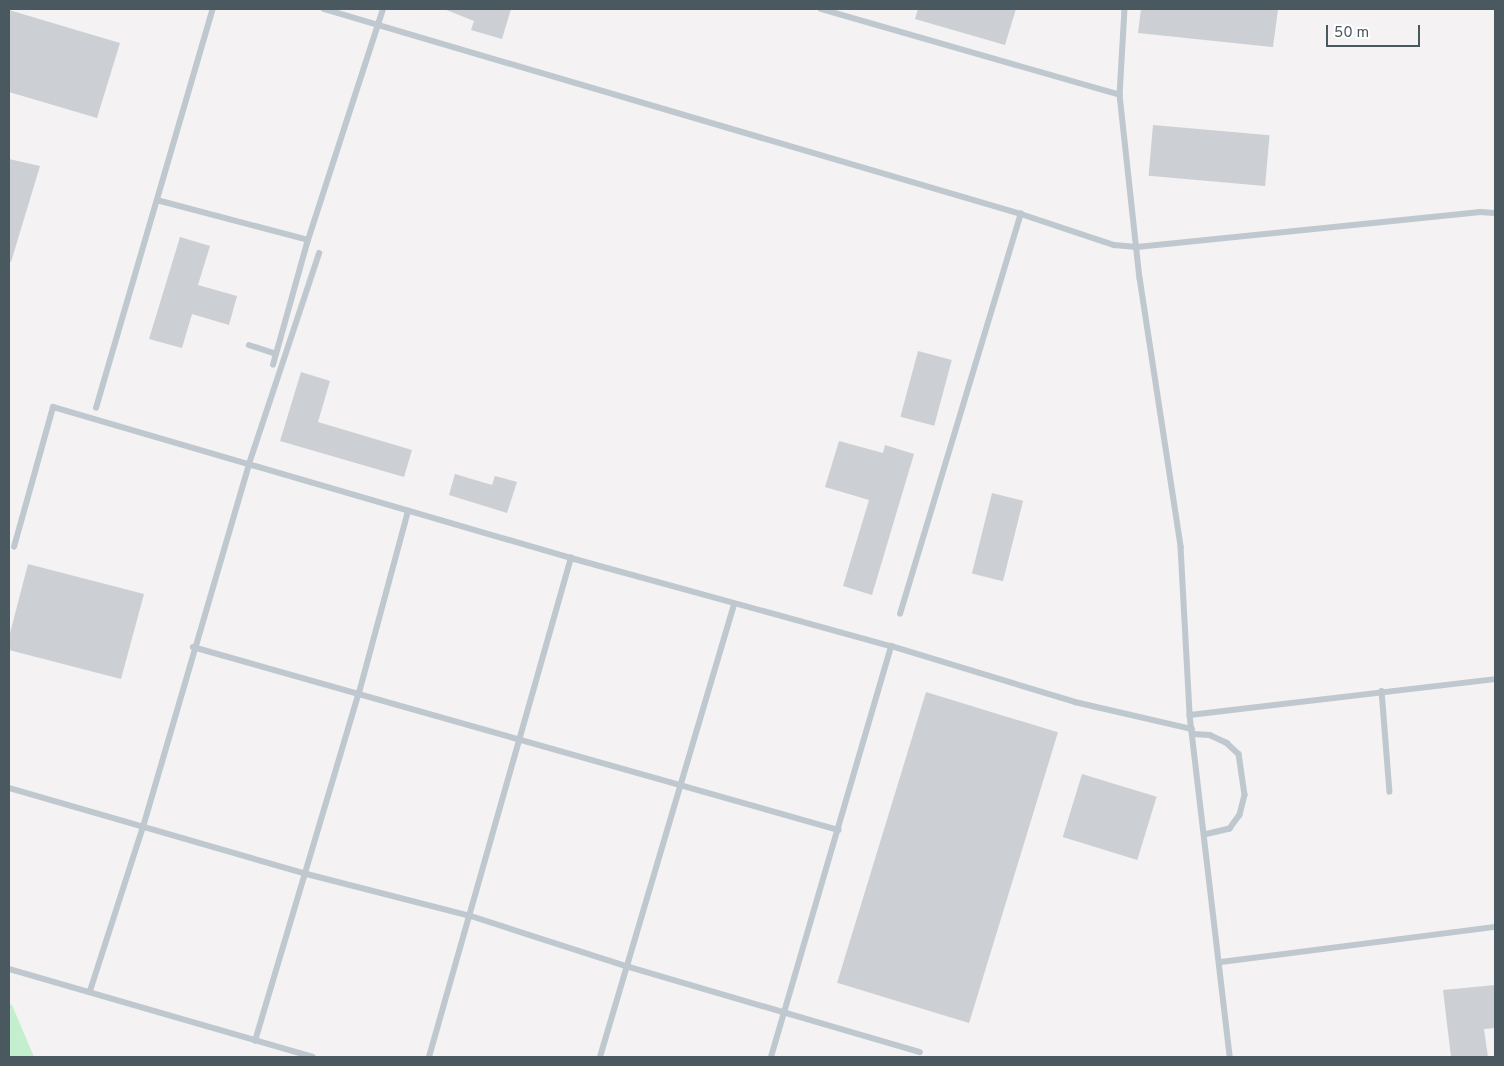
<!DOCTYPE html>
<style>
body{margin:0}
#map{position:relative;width:1504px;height:1066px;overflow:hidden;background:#f4f2f2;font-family:Overpass,sans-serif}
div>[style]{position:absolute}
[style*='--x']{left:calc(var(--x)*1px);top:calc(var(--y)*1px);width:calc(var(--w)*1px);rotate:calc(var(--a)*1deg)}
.green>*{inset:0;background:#c3efce}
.building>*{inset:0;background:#ccd0d4;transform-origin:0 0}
.service>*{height:5.5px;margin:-2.75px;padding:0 2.75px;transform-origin:2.75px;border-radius:2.75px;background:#bec8ce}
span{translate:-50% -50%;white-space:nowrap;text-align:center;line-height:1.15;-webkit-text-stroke:4px #fff;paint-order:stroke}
.frame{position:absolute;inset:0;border:10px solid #4a585f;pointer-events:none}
.scale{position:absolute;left:1326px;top:25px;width:94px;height:22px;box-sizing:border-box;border:2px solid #4a585f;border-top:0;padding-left:6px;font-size:15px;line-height:18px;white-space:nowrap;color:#4a585f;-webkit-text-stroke:4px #fff;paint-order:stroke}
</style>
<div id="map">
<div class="green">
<i style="clip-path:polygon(9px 1004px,12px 1005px,34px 1057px,9px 1057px)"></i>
</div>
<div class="building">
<i style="clip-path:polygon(444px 9px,511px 9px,502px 39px,471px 30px,474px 21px)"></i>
<i style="clip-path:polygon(918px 9px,1016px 9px,1005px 45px,915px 19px)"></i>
<i style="clip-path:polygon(1141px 9px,1278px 9px,1273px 47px,1138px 33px)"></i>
<i style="clip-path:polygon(9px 10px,120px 43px,97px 118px,9px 92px)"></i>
<i style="left:1153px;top:125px;width:117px;height:51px;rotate:5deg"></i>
<i style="clip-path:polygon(9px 159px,40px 166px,11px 262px,9px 262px)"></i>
<i style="clip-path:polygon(180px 237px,210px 246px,198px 285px,237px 296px,229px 325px,192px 314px,182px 348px,149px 339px)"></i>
<i style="left:918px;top:351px;width:35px;height:68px;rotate:15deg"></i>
<i style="clip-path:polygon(301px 372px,330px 381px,318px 422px,412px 450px,404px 477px,280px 441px)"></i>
<i style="clip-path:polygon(839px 441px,883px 453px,885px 445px,914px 454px,872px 595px,843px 586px,869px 500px,825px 487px)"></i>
<i style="clip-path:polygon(455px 474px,492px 485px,495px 476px,517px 482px,507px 513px,449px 495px)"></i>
<i style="left:992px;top:493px;width:32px;height:83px;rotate:14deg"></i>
<i style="clip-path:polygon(28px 564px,144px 594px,121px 679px,9px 650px,9px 637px)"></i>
<i style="left:926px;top:692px;width:138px;height:304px;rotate:17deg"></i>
<i style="left:1082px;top:774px;width:78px;height:66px;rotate:17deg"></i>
<i style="clip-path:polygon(1495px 985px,1495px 1028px,1484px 1029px,1488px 1057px,1451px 1057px,1443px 990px)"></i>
</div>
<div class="service">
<i style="--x:324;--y:9;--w:727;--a:16.39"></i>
<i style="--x:1021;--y:214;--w:98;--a:18.4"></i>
<i style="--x:1114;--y:245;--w:23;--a:5"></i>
<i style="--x:1137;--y:247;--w:345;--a:-5.8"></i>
<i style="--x:1480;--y:212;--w:15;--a:4"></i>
<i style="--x:821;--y:9;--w:311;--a:16"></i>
<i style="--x:1125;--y:9;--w:86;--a:93.3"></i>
<i style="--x:1120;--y:95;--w:184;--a:83.8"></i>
<i style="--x:1140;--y:278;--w:272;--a:81.3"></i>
<i style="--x:1181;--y:547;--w:168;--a:86.9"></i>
<i style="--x:1190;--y:715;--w:344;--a:83.3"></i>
<i style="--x:157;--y:200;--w:156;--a:14.8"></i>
<i style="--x:249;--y:345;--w:28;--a:18"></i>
<i style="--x:273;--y:365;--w:130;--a:-74.4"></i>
<i style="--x:308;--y:240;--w:243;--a:-72"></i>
<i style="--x:96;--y:408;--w:416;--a:-73.7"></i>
<i style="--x:14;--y:547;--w:145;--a:-74.4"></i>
<i style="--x:53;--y:407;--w:540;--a:16.25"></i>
<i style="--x:571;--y:558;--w:332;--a:15.4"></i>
<i style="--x:891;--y:646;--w:192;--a:16.9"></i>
<i style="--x:1075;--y:702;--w:120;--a:13"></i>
<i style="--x:900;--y:614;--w:418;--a:-73.2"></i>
<i style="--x:193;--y:647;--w:671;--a:15.82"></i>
<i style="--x:1382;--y:691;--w:101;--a:85.5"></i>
<i style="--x:1190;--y:715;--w:307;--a:-6.7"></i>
<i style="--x:1193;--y:734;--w:17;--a:3"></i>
<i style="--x:1210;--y:735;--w:19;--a:25"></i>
<i style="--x:1227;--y:743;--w:16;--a:43"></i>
<i style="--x:1239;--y:754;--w:41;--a:81.7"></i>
<i style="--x:1245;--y:795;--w:21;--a:104"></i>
<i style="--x:1240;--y:815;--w:17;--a:126"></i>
<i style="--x:1230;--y:829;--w:26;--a:167"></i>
<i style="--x:9;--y:788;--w:310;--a:16.1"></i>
<i style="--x:307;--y:874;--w:169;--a:14.4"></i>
<i style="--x:471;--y:916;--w:166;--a:17.9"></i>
<i style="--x:629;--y:967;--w:303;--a:16.3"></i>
<i style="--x:1221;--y:962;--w:276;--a:-7.3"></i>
<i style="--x:9;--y:969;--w:316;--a:16.1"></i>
<i style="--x:90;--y:991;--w:172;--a:-72.1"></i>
<i style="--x:143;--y:827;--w:378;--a:-73.7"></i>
<i style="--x:249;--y:464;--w:222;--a:-71.6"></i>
<i style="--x:255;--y:1041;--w:363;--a:-73.4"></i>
<i style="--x:359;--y:693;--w:188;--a:-74.9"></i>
<i style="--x:429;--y:1057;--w:519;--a:-74.12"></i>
<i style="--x:600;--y:1057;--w:472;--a:-73.5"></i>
<i style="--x:771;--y:1057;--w:428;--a:-73.7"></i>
</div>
<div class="frame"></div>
<div class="scale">50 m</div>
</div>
